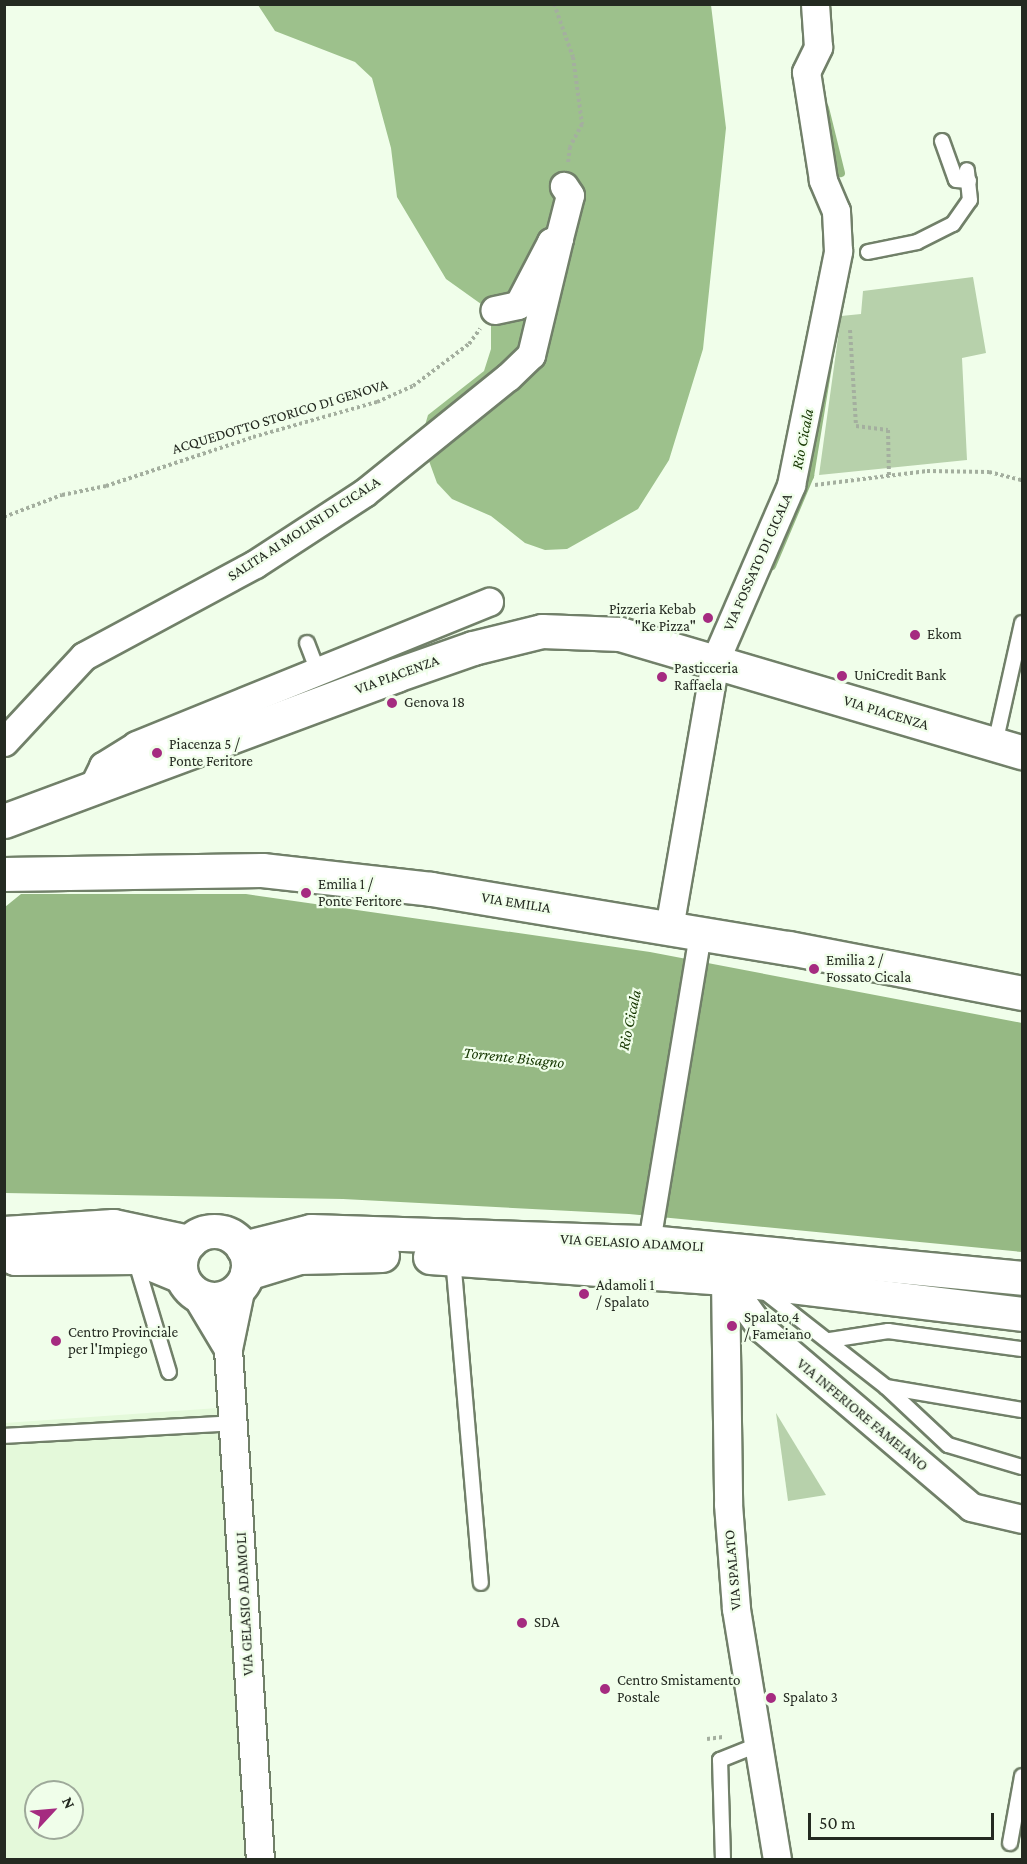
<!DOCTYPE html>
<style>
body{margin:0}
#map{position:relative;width:1027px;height:1864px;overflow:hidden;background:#f0feea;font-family:"Crimson Pro",serif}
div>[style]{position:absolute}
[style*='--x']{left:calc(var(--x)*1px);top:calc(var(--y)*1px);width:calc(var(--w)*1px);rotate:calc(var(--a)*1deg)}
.built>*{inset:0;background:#e4f9da}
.green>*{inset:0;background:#b7d1ab}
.forest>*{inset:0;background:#9dc18c}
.water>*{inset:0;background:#96b984}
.stream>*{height:8px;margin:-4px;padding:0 4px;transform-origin:4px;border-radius:4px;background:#96b984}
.path>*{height:4px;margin-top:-2px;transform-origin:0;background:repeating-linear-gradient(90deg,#a4af9f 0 3px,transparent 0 6px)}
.roads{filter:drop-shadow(2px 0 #718069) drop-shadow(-2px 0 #718069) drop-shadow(0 2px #718069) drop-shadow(0 -2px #718069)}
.service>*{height:14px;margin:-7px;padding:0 7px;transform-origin:7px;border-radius:7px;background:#fff}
.pedestrian>*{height:21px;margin:-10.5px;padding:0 10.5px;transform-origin:10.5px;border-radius:10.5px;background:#fff}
.minor>*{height:27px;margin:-13.5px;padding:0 13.5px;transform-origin:13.5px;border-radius:13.5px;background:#fff}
.secondary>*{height:33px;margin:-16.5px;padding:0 16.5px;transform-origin:16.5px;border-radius:16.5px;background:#fff}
.primary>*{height:33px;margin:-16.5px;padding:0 16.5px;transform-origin:16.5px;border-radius:16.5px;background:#fff}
.primary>.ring{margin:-16.5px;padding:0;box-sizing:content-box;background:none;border:33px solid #fff;border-radius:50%}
.dots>*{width:16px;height:16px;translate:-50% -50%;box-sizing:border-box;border:3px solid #f0feea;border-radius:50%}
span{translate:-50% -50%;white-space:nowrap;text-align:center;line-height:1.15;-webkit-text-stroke:4.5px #f0feea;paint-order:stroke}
.street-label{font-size:15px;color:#242a21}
.poi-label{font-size:15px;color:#242a21}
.right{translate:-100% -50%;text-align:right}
.left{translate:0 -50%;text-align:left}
.water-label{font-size:16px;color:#153600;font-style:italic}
.frame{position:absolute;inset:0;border:6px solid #242a21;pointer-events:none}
.north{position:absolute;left:24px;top:1780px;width:60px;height:60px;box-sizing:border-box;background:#f0feea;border:2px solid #9ea99a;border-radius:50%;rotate:64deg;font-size:16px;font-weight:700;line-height:24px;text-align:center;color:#242a21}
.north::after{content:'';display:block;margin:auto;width:21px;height:27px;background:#a52b80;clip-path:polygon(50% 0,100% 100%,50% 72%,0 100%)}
.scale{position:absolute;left:808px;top:1813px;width:186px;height:27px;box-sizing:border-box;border:3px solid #242a21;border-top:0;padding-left:8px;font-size:18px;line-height:21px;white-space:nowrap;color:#242a21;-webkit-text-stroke:4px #f0feea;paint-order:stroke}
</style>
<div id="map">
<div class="built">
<i style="clip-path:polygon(evenodd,218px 1408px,224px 1441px,248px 1859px,5px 1860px,5px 1423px,218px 1408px,36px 1792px,72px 1792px,72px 1828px,36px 1828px,36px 1792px)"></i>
</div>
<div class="green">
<i style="clip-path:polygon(973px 277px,986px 353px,962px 358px,967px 460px,819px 475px,841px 316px,861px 314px,863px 291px)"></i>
<i style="clip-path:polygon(776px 1413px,826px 1495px,788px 1501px)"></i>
</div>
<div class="forest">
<i style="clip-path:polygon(258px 5px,711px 5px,726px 128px,703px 349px,669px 460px,638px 509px,567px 549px,545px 550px,525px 543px,491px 516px,452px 499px,437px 483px,421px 439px,428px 415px,484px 371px,491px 349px,491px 325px,481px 304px,446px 279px,397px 197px,391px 148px,372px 78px,355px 62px,275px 31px)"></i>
</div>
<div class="water">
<i style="clip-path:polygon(21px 894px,246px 894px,650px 952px,1022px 1023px,1022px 1252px,629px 1214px,343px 1199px,5px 1193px,5px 907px)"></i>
</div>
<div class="stream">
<i style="--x:825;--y:108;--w:67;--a:76.2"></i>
<i style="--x:772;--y:566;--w:98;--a:-67.1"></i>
<i style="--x:810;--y:476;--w:118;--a:-80.7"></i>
</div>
<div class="path">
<i style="--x:554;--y:4;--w:56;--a:70.3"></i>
<i style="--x:573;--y:57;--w:68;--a:82.3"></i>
<i style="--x:582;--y:124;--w:26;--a:118"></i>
<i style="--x:570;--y:147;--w:16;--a:97"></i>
<i style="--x:850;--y:330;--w:96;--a:86.4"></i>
<i style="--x:856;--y:426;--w:32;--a:7"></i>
<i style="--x:888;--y:430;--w:46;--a:88.8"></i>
<i style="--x:815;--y:485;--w:113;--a:-7.1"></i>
<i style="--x:927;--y:471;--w:62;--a:0.9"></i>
<i style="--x:989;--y:472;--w:34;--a:14"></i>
<i style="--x:4;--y:517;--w:62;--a:-20.8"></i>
<i style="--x:62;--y:495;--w:45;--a:-11.6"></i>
<i style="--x:106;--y:486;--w:155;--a:-18.4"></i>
<i style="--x:253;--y:437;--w:129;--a:-15.8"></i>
<i style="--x:377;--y:402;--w:39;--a:-24"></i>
<i style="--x:413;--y:386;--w:70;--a:-36.9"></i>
<i style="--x:469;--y:344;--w:19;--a:-54"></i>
<i style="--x:707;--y:1739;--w:16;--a:-7"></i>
</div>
<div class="roads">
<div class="service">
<i style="--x:942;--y:141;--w:41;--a:70.3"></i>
<i style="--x:956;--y:180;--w:13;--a:4"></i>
<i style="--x:868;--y:252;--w:50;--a:-11.5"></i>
<i style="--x:917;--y:242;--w:40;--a:-26.6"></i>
<i style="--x:953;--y:224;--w:29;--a:-55"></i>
<i style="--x:970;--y:200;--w:30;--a:-96"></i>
<i style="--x:307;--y:643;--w:30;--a:69"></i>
<i style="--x:995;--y:744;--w:124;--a:-77.4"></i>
<i style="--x:453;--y:1258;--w:326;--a:85.1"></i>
<i style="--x:135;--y:1259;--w:118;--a:73.3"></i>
<i style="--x:761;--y:1289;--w:159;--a:38.1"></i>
<i style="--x:886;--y:1387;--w:85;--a:43.1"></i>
<i style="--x:948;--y:1445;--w:77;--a:16.6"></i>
<i style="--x:830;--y:1340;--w:59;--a:-8.8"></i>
<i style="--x:888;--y:1331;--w:135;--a:7.7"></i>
<i style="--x:886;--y:1387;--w:138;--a:9.6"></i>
<i style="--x:4;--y:1436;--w:231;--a:-3.2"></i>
<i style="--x:1010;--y:1843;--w:68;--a:-79.8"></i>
<i style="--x:723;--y:1860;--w:100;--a:-91.7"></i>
<i style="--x:720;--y:1760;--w:43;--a:-21.8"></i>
</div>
<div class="pedestrian">
<i style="--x:649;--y:1242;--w:312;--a:-80.6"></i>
</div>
<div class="minor">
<i style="--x:559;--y:238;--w:44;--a:-75.7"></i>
<i style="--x:570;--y:195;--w:11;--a:-124"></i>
<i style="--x:4;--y:742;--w:117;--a:-47.1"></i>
<i style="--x:84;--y:656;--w:194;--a:-28.3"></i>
<i style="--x:255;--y:564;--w:130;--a:-33.1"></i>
<i style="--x:364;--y:493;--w:185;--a:-38.9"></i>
<i style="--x:508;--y:377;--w:32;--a:-44"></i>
<i style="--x:531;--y:355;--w:120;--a:-76.5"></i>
<i style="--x:559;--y:238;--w:9;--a:153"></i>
<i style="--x:551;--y:242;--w:71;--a:117.6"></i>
<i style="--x:518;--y:305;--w:24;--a:168"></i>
<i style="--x:91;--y:791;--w:28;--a:-64"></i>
<i style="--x:103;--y:766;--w:39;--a:-32"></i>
<i style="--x:136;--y:745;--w:381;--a:-22.1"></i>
<i style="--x:669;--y:928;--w:271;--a:-80.2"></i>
<i style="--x:715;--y:661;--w:192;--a:-66.6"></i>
<i style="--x:791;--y:485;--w:239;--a:-78.6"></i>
<i style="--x:838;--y:251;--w:40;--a:-92.9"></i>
<i style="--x:836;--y:211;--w:34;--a:-113"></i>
<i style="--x:823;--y:180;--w:109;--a:-98.9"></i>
<i style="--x:806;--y:72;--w:28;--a:-64"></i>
<i style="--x:818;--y:47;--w:43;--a:-94"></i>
<i style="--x:725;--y:1278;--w:226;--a:89.2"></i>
<i style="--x:728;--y:1504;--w:105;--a:85.6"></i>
<i style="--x:736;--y:1609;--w:254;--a:80.7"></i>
<i style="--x:725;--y:1278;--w:62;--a:54.2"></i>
<i style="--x:761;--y:1328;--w:276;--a:40.4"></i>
<i style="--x:971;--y:1507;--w:52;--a:13.2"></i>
<i style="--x:241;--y:1286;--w:64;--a:101.7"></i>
<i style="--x:228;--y:1349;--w:512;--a:86.42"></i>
<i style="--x:194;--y:1292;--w:66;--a:59.2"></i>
</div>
<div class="secondary">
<i style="--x:4;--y:821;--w:418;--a:-20.4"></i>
<i style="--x:396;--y:675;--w:82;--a:-19.3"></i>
<i style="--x:473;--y:648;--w:71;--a:-13.8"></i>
<i style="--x:542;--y:631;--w:78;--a:2.2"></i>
<i style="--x:620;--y:634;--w:419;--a:16.4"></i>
<i style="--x:4;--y:874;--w:258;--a:-0.9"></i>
<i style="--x:262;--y:870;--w:170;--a:6.4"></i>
<i style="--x:431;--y:889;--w:363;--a:9.4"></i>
<i style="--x:789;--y:948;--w:237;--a:10.9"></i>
</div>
<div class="primary">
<i class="ring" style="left:180px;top:1231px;width:35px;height:35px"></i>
<i style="--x:4;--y:1233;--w:109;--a:-3.7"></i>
<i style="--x:113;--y:1226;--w:78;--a:11.9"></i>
<i style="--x:243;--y:1248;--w:70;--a:-14"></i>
<i style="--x:311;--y:1231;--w:338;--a:1.9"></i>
<i style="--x:649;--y:1242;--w:375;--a:5.5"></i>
<i style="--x:4;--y:1253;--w:12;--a:24"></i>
<i style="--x:15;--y:1258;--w:120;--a:-0.5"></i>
<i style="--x:135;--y:1257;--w:50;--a:22.4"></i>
<i style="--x:430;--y:1257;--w:296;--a:4.1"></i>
<i style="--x:725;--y:1278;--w:299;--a:6.9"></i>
<i style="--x:247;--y:1273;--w:54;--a:-17.1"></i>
<i style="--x:299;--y:1257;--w:83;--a:-1.4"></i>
</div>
</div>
<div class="dots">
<i style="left:708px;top:618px;background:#a52b80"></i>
<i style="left:915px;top:635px;background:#a52b80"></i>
<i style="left:842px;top:676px;background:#a52b80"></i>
<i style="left:662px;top:677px;background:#a52b80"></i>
<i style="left:392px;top:703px;background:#a52b80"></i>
<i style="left:157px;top:753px;background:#a52b80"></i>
<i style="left:306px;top:893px;background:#a52b80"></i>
<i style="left:814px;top:969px;background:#a52b80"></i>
<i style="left:584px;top:1294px;background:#a52b80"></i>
<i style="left:732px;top:1326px;background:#a52b80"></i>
<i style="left:56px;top:1341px;background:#a52b80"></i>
<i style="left:522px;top:1623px;background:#a52b80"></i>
<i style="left:605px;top:1689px;background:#a52b80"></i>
<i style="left:771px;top:1698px;background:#a52b80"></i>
</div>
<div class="street-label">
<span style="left:280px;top:417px;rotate:-17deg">ACQUEDOTTO STORICO DI GENOVA</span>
<span style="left:304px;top:529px;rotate:-33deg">SALITA AI MOLINI DI CICALA</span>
<span style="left:758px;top:562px;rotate:-66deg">VIA FOSSATO DI CICALA</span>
<span style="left:397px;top:675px;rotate:-20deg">VIA PIACENZA</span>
<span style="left:886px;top:713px;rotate:17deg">VIA PIACENZA</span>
<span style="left:516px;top:903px;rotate:9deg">VIA EMILIA</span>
<span style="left:632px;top:1243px;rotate:3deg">VIA GELASIO ADAMOLI</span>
<span style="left:862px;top:1415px;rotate:40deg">VIA INFERIORE FAMEIANO</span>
<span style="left:733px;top:1570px;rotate:-95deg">VIA SPALATO</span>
<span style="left:245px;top:1604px;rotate:-93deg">VIA GELASIO ADAMOLI</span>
</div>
<div class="poi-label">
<span class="right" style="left:696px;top:618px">Pizzeria Kebab<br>"Ke Pizza"</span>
<span class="left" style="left:927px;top:635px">Ekom</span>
<span class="left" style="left:674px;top:677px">Pasticceria<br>Raffaela</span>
<span class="left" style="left:854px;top:676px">UniCredit Bank</span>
<span class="left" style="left:404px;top:703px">Genova 18</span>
<span class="left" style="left:169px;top:753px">Piacenza 5 /<br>Ponte Feritore</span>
<span class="left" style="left:318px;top:893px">Emilia 1 /<br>Ponte Feritore</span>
<span class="left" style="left:826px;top:969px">Emilia 2 /<br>Fossato Cicala</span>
<span class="left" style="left:596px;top:1294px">Adamoli 1<br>/ Spalato</span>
<span class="left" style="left:744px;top:1326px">Spalato 4<br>/ Fameiano</span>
<span class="left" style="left:68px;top:1341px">Centro Provinciale<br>per l'Impiego</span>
<span class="left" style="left:534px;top:1623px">SDA</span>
<span class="left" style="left:617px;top:1689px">Centro Smistamento<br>Postale</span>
<span class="left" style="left:783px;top:1698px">Spalato 3</span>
</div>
<div class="water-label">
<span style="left:803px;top:439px;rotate:-79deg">Rio Cicala</span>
<span style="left:630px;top:1020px;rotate:-78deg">Rio Cicala</span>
<span style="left:514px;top:1058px;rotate:6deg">Torrente Bisagno</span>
</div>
<div class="frame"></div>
<div class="north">N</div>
<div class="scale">50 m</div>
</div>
